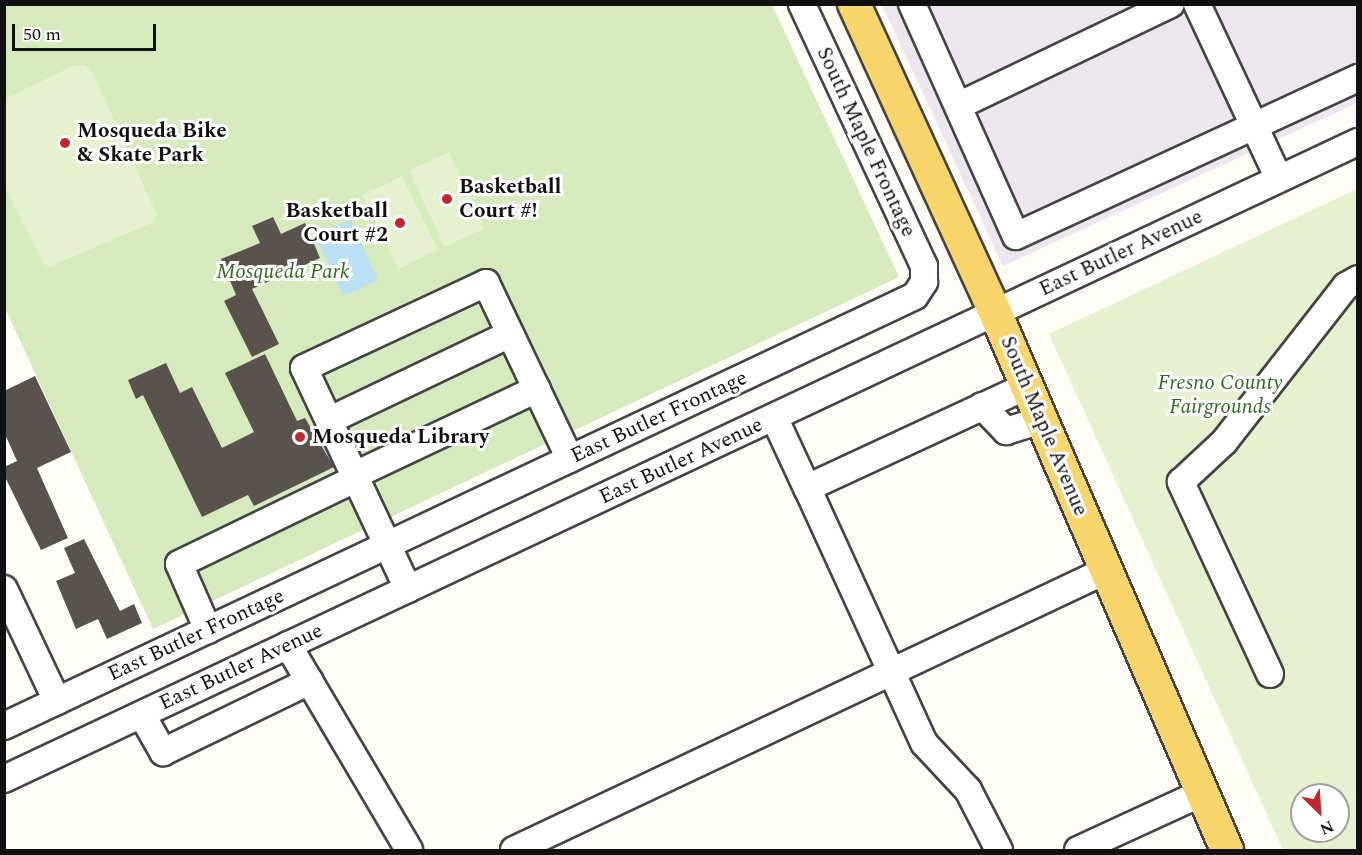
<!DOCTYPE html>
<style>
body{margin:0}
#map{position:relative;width:1362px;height:855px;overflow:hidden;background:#fffdf5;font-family:Spectral,serif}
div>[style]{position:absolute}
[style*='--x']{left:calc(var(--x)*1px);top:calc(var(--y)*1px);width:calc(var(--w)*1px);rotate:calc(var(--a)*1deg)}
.industrial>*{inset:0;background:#eee6ef}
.green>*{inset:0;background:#d5ebbd}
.pitch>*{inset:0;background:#e6f2cf;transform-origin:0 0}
.water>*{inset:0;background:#b9e0f7;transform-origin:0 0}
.building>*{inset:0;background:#5a524d}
.roads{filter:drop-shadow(2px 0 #444) drop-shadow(-2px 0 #444) drop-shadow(0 2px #444) drop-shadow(0 -2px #444)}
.minor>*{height:26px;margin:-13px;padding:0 13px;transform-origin:13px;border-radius:13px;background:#fff}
.major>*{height:32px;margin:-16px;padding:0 16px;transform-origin:16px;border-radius:16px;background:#f9d66b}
.dots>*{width:16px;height:16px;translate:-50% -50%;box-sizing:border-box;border:3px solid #fff;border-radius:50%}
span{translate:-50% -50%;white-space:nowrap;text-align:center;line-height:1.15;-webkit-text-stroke:6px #fff;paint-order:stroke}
.poi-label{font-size:21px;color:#111;font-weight:700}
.left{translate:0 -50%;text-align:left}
.right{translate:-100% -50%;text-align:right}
.street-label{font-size:21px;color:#111}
.park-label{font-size:21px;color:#2f6b1f;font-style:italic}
.frame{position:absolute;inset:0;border:6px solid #111;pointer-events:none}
.north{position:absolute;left:1290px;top:783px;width:60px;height:60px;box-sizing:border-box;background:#fff;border:2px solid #a0a0a0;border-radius:50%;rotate:155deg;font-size:16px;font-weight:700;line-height:24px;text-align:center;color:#111}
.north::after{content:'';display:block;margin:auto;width:21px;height:27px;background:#c4262e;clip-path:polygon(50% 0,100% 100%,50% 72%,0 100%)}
.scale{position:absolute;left:12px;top:24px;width:144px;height:27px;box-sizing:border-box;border:3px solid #111;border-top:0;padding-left:8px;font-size:18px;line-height:21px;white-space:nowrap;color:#111;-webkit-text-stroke:4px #fff;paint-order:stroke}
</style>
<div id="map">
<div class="industrial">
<i style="clip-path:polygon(882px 5px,1357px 5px,1357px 103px,1003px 266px)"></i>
</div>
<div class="green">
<i style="clip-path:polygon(4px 5px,772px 5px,899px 277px,153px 629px,5px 308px)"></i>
</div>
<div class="pitch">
<i style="clip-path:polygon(75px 65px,85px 65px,93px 73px,157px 215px,151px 223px,46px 268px,5px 187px,5px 99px)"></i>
<i style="left:449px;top:152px;width:84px;height:44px;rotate:65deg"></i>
<i style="left:402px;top:176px;width:82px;height:44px;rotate:64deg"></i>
<i style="clip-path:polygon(evenodd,1357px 189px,1357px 850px,1283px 850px,1049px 334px,1357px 189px,1302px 795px,1338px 795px,1338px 831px,1302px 831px,1302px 795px)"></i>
</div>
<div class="water">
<i style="left:350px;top:220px;width:66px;height:38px;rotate:65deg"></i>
</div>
<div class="building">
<i style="clip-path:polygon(273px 217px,281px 234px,305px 223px,320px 258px,252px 289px,279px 344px,252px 357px,224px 301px,236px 295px,221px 259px,260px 243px,252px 226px)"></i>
<i style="clip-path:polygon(265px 354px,297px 421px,305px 418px,334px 467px,254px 506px,248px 495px,202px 517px,143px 395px,136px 399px,128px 380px,166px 363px,180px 393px,192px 387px,222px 448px,254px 432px,225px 373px)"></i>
<i style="clip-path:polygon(35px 376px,71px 452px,37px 468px,68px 538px,41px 550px,4px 475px,4px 467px,17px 461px,4px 432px,4px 391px)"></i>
<i style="clip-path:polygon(84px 539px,120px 611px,134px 604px,142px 623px,107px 639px,98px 619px,76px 629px,56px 581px,75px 573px,64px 548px)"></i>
</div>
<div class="roads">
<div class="minor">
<i style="--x:912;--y:4;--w:254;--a:65.9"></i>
<i style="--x:1016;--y:236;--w:377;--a:-24.8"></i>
<i style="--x:1197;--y:4;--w:193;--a:64.9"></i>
<i style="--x:958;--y:106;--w:236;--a:-25.6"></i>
<i style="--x:982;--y:406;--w:35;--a:46"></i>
<i style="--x:1006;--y:431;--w:37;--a:-17"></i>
<i style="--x:774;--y:417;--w:78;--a:65.1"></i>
<i style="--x:330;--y:420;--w:199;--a:-25.5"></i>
<i style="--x:357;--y:474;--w:199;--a:-25.3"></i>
<i style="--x:4;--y:589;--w:124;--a:64.7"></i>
<i style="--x:408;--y:589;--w:244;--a:-115.2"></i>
<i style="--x:304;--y:368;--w:201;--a:-25"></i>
<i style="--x:486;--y:283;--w:195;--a:64.5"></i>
<i style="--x:208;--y:630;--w:72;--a:-113.7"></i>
<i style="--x:179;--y:564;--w:200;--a:-25.8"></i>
<i style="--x:288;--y:645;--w:238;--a:59.4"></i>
<i style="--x:1270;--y:674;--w:212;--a:-114.9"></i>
<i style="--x:1181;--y:482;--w:59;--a:-42.9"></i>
<i style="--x:1224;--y:442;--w:198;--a:-52"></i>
<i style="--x:1346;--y:286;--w:14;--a:-30"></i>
<i style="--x:142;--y:715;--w:43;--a:60.4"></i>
<i style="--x:163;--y:752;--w:163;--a:-25.8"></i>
<i style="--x:4;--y:726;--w:1007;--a:-25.27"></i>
<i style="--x:915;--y:296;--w:17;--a:-57"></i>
<i style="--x:924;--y:282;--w:16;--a:-90"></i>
<i style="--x:924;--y:266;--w:289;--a:-115"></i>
<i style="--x:4;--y:779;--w:1496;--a:-25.2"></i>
<i style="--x:514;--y:850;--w:654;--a:-25.27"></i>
<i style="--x:999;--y:850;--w:68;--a:-117.3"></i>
<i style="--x:968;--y:790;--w:64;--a:-133.1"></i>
<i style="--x:924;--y:743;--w:281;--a:-114.6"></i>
<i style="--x:807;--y:488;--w:242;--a:-24.9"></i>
<i style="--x:1078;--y:850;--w:136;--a:-24.7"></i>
</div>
<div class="major">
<i style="--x:854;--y:4;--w:339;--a:65.4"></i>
<i style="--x:995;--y:312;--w:586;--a:66.67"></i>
</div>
</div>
<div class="dots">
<i style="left:65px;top:143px;background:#c4262e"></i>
<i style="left:447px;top:199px;background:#c4262e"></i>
<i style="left:400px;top:223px;background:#c4262e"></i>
<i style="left:300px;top:437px;background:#c4262e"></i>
</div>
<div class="poi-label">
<span class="left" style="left:77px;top:143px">Mosqueda Bike<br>&amp; Skate Park</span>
<span class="left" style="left:459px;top:199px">Basketball<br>Court #!</span>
<span class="right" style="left:388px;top:223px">Basketball<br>Court #2</span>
<span class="left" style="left:312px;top:437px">Mosqueda Library</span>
</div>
<div class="street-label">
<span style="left:866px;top:142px;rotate:65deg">South Maple Frontage</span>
<span style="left:1121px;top:253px;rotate:-25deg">East Butler Avenue</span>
<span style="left:659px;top:417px;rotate:-25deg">East Butler Frontage</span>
<span style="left:1044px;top:426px;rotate:67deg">South Maple Avenue</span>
<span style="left:681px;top:461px;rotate:-25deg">East Butler Avenue</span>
<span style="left:196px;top:635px;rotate:-25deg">East Butler Frontage</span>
<span style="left:241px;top:667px;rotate:-25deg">East Butler Avenue</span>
</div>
<div class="park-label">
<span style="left:283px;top:272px">Mosqueda Park</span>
<span style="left:1220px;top:395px">Fresno County<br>Fairgrounds</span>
</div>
<div class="frame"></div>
<div class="north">N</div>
<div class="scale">50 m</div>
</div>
